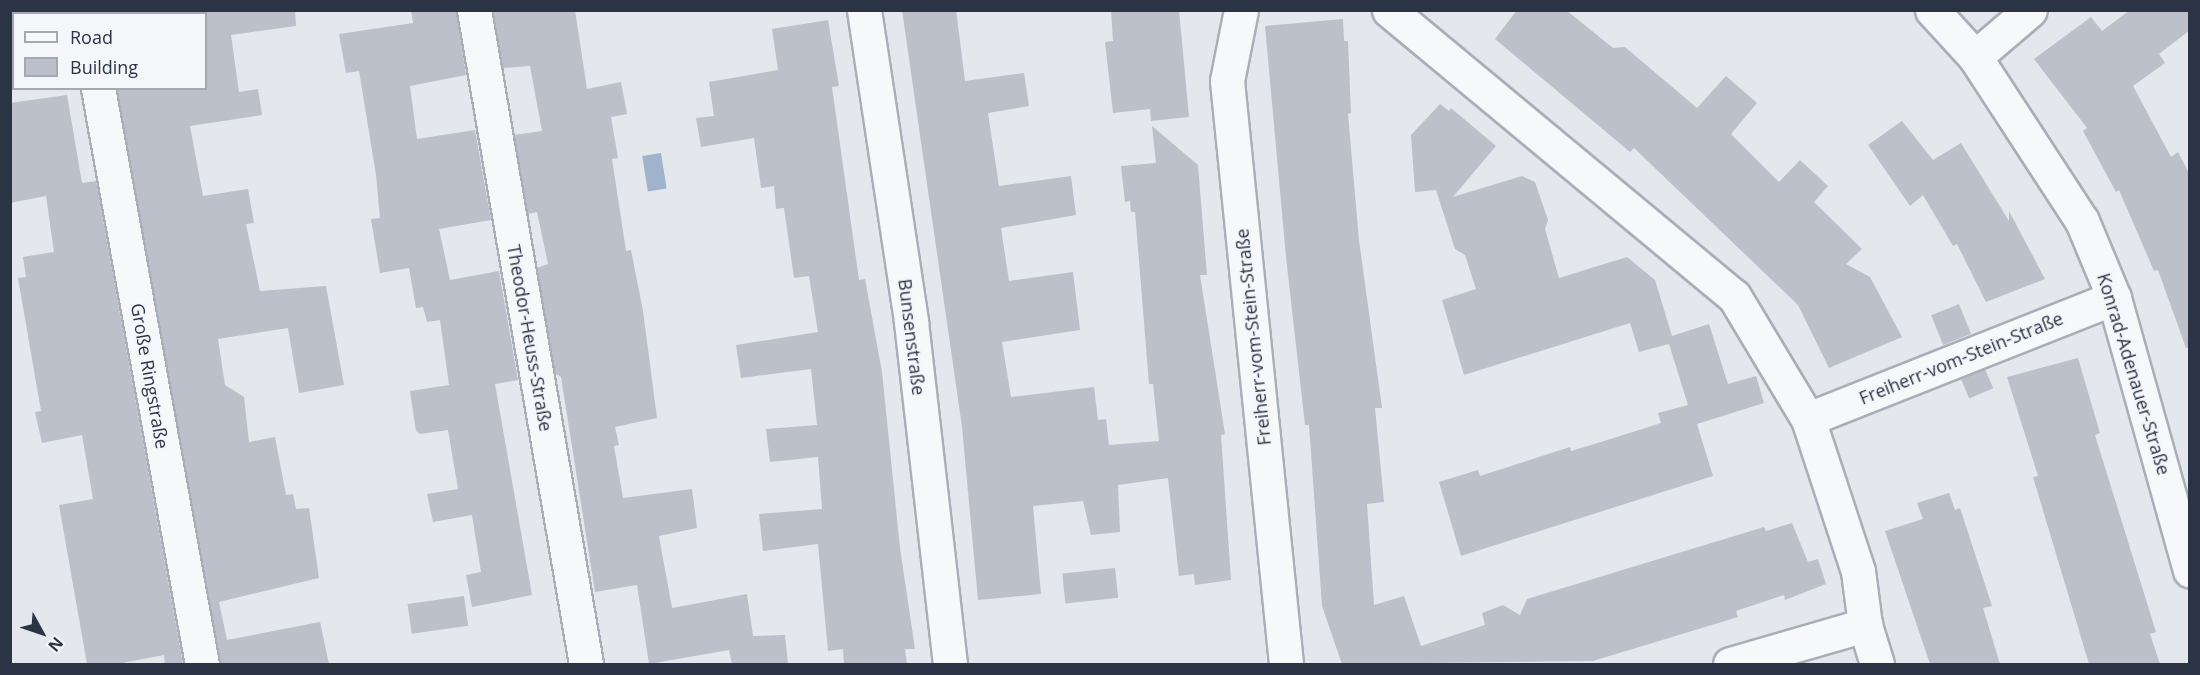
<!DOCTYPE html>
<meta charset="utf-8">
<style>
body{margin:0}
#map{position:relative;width:2200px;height:675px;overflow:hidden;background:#e4e7ec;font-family:"Open Sans",sans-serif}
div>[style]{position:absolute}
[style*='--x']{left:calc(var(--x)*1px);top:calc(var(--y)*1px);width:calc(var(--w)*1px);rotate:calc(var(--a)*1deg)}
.water>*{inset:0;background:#9fb4cc;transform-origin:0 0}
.building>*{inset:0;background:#bbc0ca;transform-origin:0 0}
.roads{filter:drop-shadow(2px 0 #a9aeb7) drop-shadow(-2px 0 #a9aeb7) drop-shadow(0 2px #a9aeb7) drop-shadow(0 -2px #a9aeb7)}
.minor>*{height:33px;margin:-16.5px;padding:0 16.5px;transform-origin:16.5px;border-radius:16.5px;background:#f7f8fa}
span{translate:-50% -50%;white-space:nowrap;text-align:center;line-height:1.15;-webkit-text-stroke:5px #f4f6f9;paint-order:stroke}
.street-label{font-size:18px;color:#2b3445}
.frame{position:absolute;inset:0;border:12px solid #2b3445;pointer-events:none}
.legend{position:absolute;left:12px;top:12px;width:195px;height:78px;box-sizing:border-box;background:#f4f6f9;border:2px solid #a4a8b1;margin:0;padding:8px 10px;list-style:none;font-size:18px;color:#2b3445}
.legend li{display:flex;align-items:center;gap:12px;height:30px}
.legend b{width:30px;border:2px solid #a4a8b1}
.north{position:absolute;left:12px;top:603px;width:60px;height:60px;-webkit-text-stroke:4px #f4f6f9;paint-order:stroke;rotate:130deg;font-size:16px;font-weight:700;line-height:24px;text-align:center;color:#2b3445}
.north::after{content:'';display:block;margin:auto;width:21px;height:27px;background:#2b3445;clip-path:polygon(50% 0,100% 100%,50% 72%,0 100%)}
</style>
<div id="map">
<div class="water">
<i style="left:661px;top:153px;width:36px;height:19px;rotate:81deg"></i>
</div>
<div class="building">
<i style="clip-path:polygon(206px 10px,295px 10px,296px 26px,231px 35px,239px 92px,258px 89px,262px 115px,190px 126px,203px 196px,248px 189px,254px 223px,246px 224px,260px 291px,326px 286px,344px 385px,299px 393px,288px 328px,218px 339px,225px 385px,244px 397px,249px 442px,275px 437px,286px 495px,293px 494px,296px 509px,309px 508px,319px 578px,219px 602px,227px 640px,320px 622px,329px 664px,220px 664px,117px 88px,206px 88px)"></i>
<i style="clip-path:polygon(411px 10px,456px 10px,466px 75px,410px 86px,417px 139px,475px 130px,491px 220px,439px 229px,450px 280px,499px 271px,518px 380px,495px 384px,532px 595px,472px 607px,466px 575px,481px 572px,472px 515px,433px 522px,427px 494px,458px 489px,448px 430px,420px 434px,416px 431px,410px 391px,449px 385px,440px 320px,427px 322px,423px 307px,416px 308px,409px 268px,380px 273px,371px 219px,380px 218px,376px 175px,359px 71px,346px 73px,339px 34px,413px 23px)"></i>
<i style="clip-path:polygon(493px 10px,575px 10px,587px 89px,621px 82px,627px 114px,611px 117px,618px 158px,612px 159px,626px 251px,631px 250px,643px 311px,657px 418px,615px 427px,619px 445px,614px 446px,623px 498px,692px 489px,697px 528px,659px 536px,672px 608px,747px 594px,753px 636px,785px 635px,788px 664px,732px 664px,729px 650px,649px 664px,637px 585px,595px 592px,561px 377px,555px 373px,537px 268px,548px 264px,537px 212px,528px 214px,514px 135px,542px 131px,530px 66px,503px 68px)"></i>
<i style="clip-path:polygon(902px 10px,956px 10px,965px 81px,1024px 73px,1029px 106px,988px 113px,999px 186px,1071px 176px,1076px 215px,1001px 228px,1009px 281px,1073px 272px,1080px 330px,1002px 342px,1011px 397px,1094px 387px,1098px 420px,1106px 419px,1109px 445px,1159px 441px,1153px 384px,1149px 384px,1135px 212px,1131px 212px,1130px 201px,1125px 202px,1121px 166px,1156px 163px,1152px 126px,1198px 165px,1207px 275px,1200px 275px,1225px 434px,1221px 435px,1231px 580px,1195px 585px,1194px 574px,1179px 576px,1168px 478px,1118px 485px,1120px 532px,1091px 535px,1083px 501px,1033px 506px,1041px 594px,978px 600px,962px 427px)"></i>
<i style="clip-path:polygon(1111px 10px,1179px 10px,1189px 117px,1151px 121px,1150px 109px,1113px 113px,1105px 42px,1113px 41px)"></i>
<i style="clip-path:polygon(1517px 10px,1566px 10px,1613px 48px,1625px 47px,1697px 108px,1726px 76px,1757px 103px,1731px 134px,1779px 182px,1800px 160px,1828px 186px,1814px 202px,1862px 249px,1846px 264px,1870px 277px,1902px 337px,1829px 368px,1798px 305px,1634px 148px,1630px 152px,1495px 39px)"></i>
<i style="clip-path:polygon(2130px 10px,2190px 10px,2190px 30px,2159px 54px,2165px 63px,2133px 86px,2171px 157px,2178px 152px,2190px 175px,2190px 347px,2186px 348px,2158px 270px,2154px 271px,2119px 190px,2116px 192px,2083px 131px,2087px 128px,2034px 59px,2091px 17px,2102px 31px)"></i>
<i style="clip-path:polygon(1343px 19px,1344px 41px,1348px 41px,1351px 113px,1348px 114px,1359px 240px,1382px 408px,1375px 408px,1384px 502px,1367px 504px,1374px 605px,1404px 596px,1421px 646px,1485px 625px,1482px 613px,1503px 605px,1520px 615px,1527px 599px,1764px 527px,1766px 531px,1792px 523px,1808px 562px,1818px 559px,1826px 584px,1785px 600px,1784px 595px,1736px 611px,1738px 617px,1593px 661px,1342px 664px,1322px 606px,1309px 425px,1305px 425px,1286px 257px,1265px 26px)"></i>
<i style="clip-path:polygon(828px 20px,839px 86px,832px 87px,859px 280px,865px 279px,882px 372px,900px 548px,915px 649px,905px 649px,907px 664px,844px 664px,843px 649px,828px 651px,818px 544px,763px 551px,759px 514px,822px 509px,818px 457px,770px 462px,766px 429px,817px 425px,811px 369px,741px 378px,736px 345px,818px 332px,809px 276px,794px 278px,784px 208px,776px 209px,774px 186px,761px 188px,754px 138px,701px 147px,696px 118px,714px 116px,709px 82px,778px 70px,772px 29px)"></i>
<i style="clip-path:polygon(67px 95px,82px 183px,96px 181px,183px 664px,165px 664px,164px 655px,117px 664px,87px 664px,59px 505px,93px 499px,82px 435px,42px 443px,35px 412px,41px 411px,18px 278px,26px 277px,23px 257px,54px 252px,46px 196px,10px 203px,10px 103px)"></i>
<i style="clip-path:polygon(1440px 104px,1449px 111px,1451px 108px,1496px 146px,1453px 197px,1522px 176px,1535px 182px,1548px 220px,1545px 229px,1559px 278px,1627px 257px,1655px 280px,1672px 336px,1709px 324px,1728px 384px,1756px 376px,1764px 403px,1697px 424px,1713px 476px,1461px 556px,1439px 482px,1478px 470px,1480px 476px,1570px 447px,1571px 451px,1601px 442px,1661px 423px,1658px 413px,1688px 405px,1669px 344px,1639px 352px,1630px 323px,1464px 375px,1442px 300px,1476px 289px,1465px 255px,1455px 249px,1436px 190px,1415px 192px,1411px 135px)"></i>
<i style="clip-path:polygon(1902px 121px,1933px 160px,1961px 143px,2009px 221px,2009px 211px,2045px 279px,1986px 302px,1957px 244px,1953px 246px,1923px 195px,1910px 206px,1868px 145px)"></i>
<i style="left:1959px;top:304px;width:32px;height:30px;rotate:68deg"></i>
<i style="clip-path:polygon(2078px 358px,2100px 433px,2095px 435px,2156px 632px,2150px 634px,2160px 664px,2089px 664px,2033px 477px,2038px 476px,2007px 377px)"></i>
<i style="left:1985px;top:369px;width:21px;height:26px;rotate:67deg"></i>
<i style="clip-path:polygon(1949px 493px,1955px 510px,1960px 508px,1992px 606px,1983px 608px,2000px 664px,1930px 664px,1885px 531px,1923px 519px,1917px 503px)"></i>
<i style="left:1115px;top:568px;width:30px;height:53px;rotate:84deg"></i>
<i style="left:464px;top:596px;width:30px;height:57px;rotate:82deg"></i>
</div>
<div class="roads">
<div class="minor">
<i style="--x:84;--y:10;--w:4;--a:90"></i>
<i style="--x:474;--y:10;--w:664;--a:80.28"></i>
<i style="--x:864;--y:10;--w:316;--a:81.4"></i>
<i style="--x:911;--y:322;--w:344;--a:83.5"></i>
<i style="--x:1241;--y:10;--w:72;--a:101.2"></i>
<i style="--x:1227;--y:81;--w:586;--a:84.22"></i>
<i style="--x:1389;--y:10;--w:448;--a:39.7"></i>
<i style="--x:1734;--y:296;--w:144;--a:59"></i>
<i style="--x:1808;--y:419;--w:329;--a:-21.6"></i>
<i style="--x:1932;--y:10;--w:64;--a:47.5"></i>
<i style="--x:1975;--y:57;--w:196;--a:56.9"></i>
<i style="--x:2082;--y:221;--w:83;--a:67.4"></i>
<i style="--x:2114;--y:298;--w:283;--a:74.4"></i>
<i style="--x:1975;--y:57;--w:72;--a:-40.5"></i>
<i style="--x:98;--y:88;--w:585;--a:79.77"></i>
<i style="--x:1808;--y:419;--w:160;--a:71.8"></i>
<i style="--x:1858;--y:571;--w:54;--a:82.6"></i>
<i style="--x:1865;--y:625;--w:41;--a:72.9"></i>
<i style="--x:1730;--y:664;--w:141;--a:-16.1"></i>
</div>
</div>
<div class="street-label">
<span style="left:912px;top:337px;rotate:83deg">Bunsenstraße</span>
<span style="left:1253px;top:337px;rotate:-96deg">Freiherr-vom-Stein-Straße</span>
<span style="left:530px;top:338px;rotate:80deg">Theodor-Heuss-Straße</span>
<span style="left:1961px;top:358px;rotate:-22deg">Freiherr-vom-Stein-Straße</span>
<span style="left:2134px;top:374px;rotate:73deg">Konrad-Adenauer-Straße</span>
<span style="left:150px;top:376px;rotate:80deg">Große Ringstraße</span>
</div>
<div class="frame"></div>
<ul class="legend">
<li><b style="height:8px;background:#f7f8fa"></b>Road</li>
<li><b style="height:16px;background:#bbc0ca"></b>Building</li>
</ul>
<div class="north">N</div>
</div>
